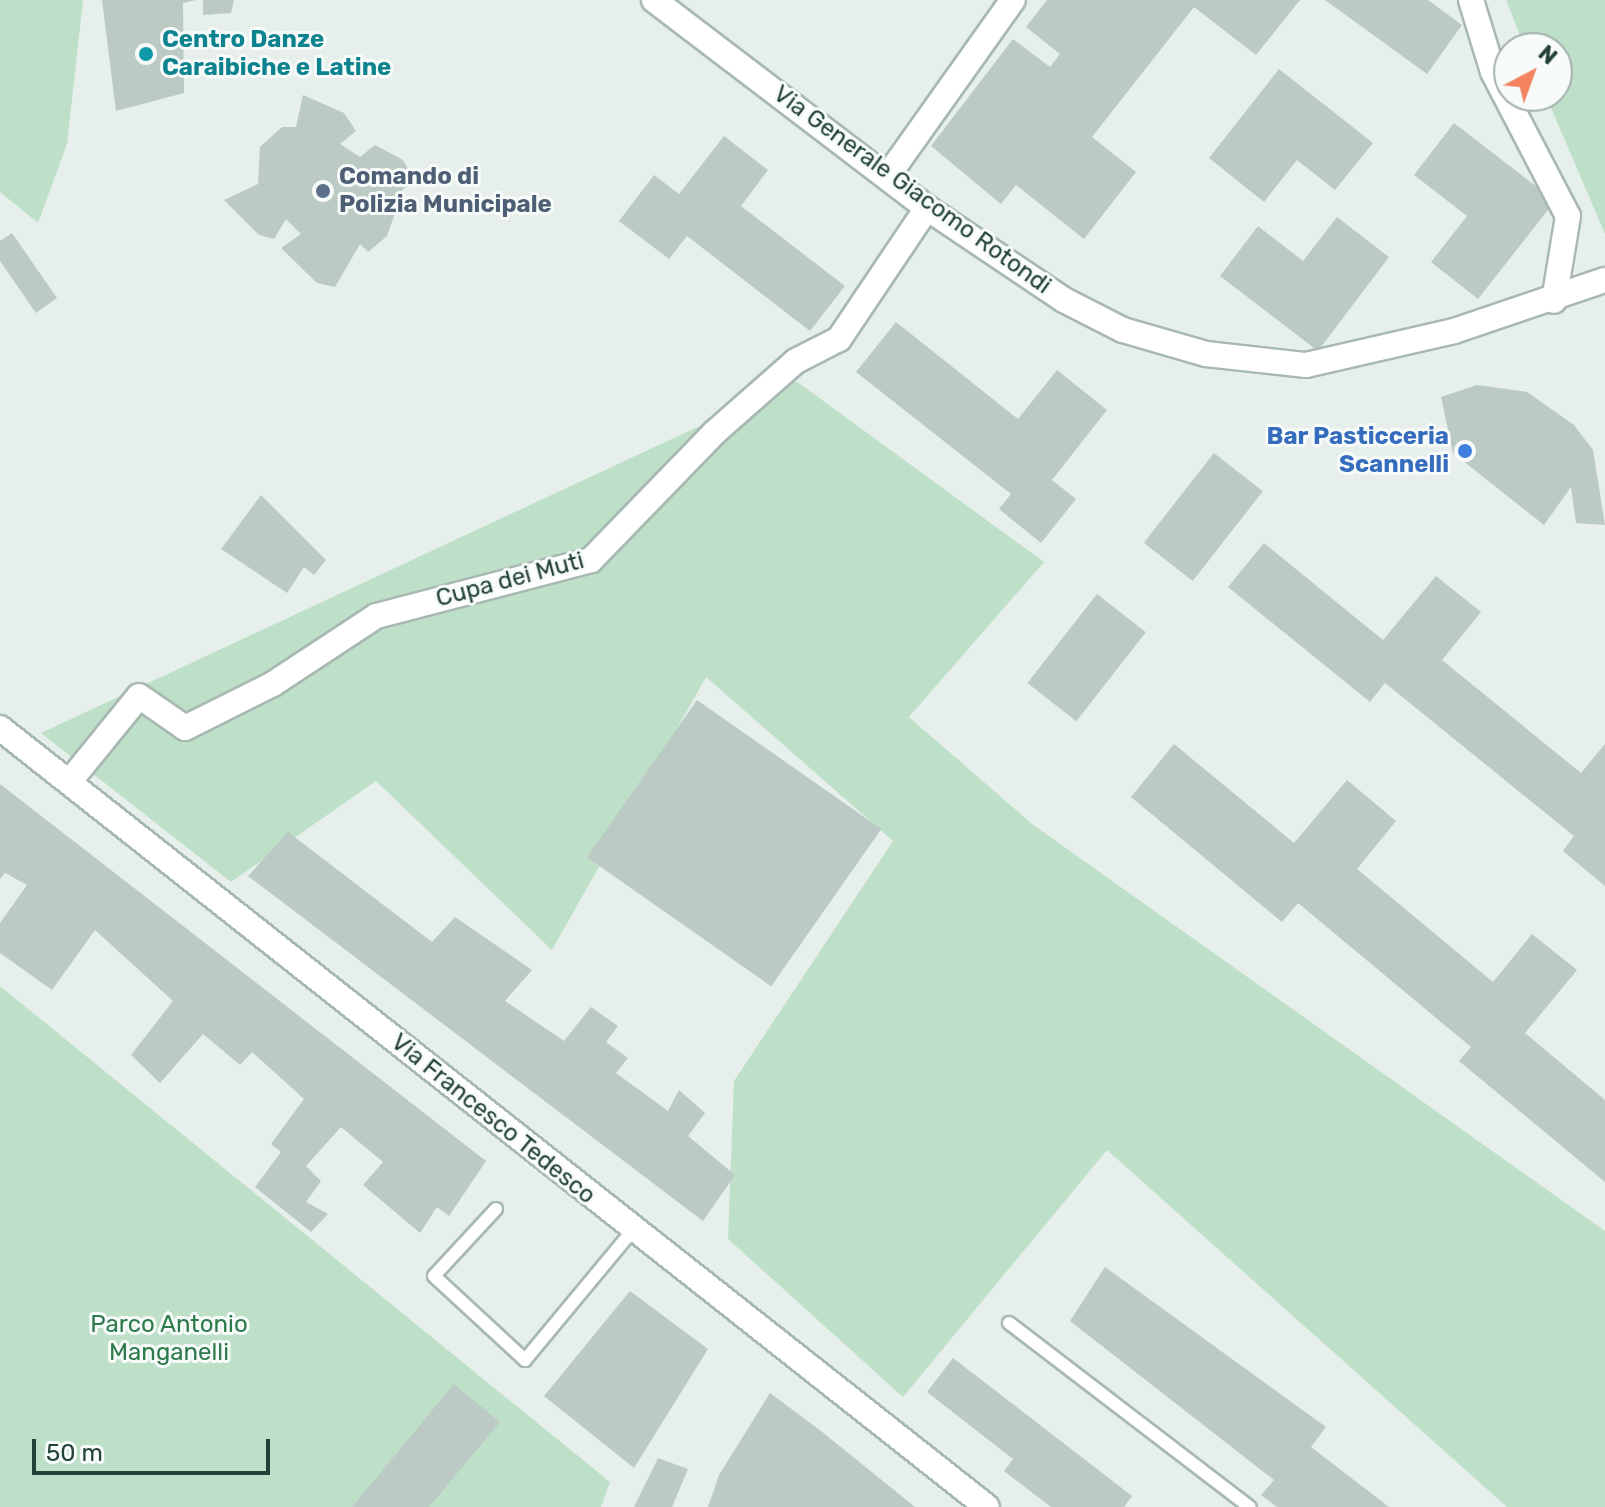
<!DOCTYPE html>
<style>
body{margin:0}
#map{position:relative;width:1605px;height:1507px;overflow:hidden;background:#e6efeb;font-family:Rubik,sans-serif}
div>[style]{position:absolute}
[style*='--x']{left:calc(var(--x)*1px);top:calc(var(--y)*1px);width:calc(var(--w)*1px);rotate:calc(var(--a)*1deg)}
.green>*{inset:0;background:#bfe0c8}
.building>*{inset:0;background:#bbcac4;transform-origin:0 0}
.roads{filter:drop-shadow(2px 0 #a8b8b2) drop-shadow(-2px 0 #a8b8b2) drop-shadow(0 2px #a8b8b2) drop-shadow(0 -2px #a8b8b2)}
.service>*{height:12px;margin:-6px;padding:0 6px;transform-origin:6px;border-radius:6px;background:#fff}
.minor>*{height:24px;margin:-12px;padding:0 12px;transform-origin:12px;border-radius:12px;background:#fff}
.tertiary>*{height:24px;margin:-12px;padding:0 12px;transform-origin:12px;border-radius:12px;background:#fff}
.dots>*{width:22px;height:22px;translate:-50% -50%;box-sizing:border-box;border:4px solid #f7fbf9;border-radius:50%}
span{translate:-50% -50%;white-space:nowrap;text-align:center;line-height:1.15;-webkit-text-stroke:6px #f7fbf9;paint-order:stroke}
.culture-label{font-size:24px;color:#0d838f;font-weight:700}
.left{translate:0 -50%;text-align:left}
.service-label{font-size:24px;color:#4e5e75;font-weight:700}
.street-label{font-size:24px;color:#24423a}
.shop-label{font-size:24px;color:#366cbe;font-weight:700}
.right{translate:-100% -50%;text-align:right}
.park-label{font-size:24px;color:#2d7a4b}
.north{position:absolute;left:1493px;top:32px;width:80px;height:80px;box-sizing:border-box;background:#f7fbf9;border:2px solid #a3b1ad;border-radius:50%;rotate:41deg;font-size:22px;font-weight:700;line-height:32px;text-align:center;color:#24423a}
.north::after{content:'';display:block;margin:auto;width:28px;height:36px;background:#f4845f;clip-path:polygon(50% 0,100% 100%,50% 72%,0 100%)}
.scale{position:absolute;left:32px;top:1439px;width:238px;height:36px;box-sizing:border-box;border:4px solid #24423a;border-top:0;padding-left:10px;font-size:24px;line-height:28px;white-space:nowrap;color:#24423a;-webkit-text-stroke:6px #f7fbf9;paint-order:stroke}
</style>
<div id="map">
<div class="green">
<i style="clip-path:polygon(0 0,83px 0,67px 144px,38px 223px,0 192px)"></i>
<i style="clip-path:polygon(1506px 0,1605px 0,1605px 234px,1546px 96px,1557px 96px,1557px 48px,1525px 48px)"></i>
<i style="clip-path:polygon(796px 381px,1044px 562px,909px 717px,1032px 824px,1605px 1231px,1605px 1507px,1507px 1507px,1107px 1150px,903px 1397px,728px 1239px,734px 1081px,893px 841px,706px 677px,552px 950px,376px 781px,231px 882px,41px 733px)"></i>
<i style="clip-path:polygon(0 986px,610px 1482px,601px 1507px,0 1507px)"></i>
</div>
<div class="building">
<i style="clip-path:polygon(102px 0,196px 0,183px 3px,184px 93px,116px 111px)"></i>
<i style="clip-path:polygon(203px 0,234px 0,231px 13px,203px 15px)"></i>
<i style="clip-path:polygon(1047px 0,1300px 0,1256px 55px,1194px 7px,1092px 137px,1136px 172px,1084px 239px,1016px 185px,1001px 204px,931px 146px,1013px 39px,1050px 67px,1060px 54px,1026px 27px)"></i>
<i style="clip-path:polygon(1325px 0,1428px 0,1462px 25px,1427px 74px)"></i>
<i style="clip-path:polygon(1279px 69px,1373px 143px,1335px 190px,1297px 160px,1264px 202px,1209px 158px)"></i>
<i style="clip-path:polygon(303px 95px,344px 113px,356px 131px,340px 144px,360px 157px,375px 145px,403px 160px,414px 179px,384px 208px,395px 213px,387px 236px,368px 252px,360px 244px,335px 287px,317px 283px,281px 248px,301px 234px,286px 219px,274px 239px,259px 235px,224px 200px,258px 184px,260px 147px,282px 127px,296px 127px)"></i>
<i style="clip-path:polygon(1454px 123px,1555px 201px,1478px 299px,1431px 262px,1467px 216px,1414px 175px)"></i>
<i style="clip-path:polygon(724px 136px,768px 170px,741px 206px,845px 286px,810px 331px,687px 236px,669px 259px,619px 221px,654px 175px,679px 194px)"></i>
<i style="clip-path:polygon(1337px 217px,1389px 257px,1318px 351px,1220px 276px,1258px 226px,1303px 261px)"></i>
<i style="clip-path:polygon(12px 233px,57px 298px,36px 313px,0 261px,0 241px)"></i>
<i style="clip-path:polygon(896px 322px,1018px 419px,1057px 370px,1107px 410px,1052px 480px,1076px 499px,1041px 543px,999px 509px,1011px 494px,856px 372px)"></i>
<i style="clip-path:polygon(1477px 385px,1527px 392px,1574px 425px,1593px 450px,1605px 525px,1576px 523px,1571px 487px,1544px 525px,1453px 453px,1441px 397px)"></i>
<i style="left:1214px;top:453px;width:62px;height:114px;rotate:38deg"></i>
<i style="clip-path:polygon(261px 495px,326px 560px,314px 575px,304px 567px,287px 593px,221px 549px)"></i>
<i style="clip-path:polygon(1264px 543px,1383px 640px,1436px 576px,1481px 612px,1442px 660px,1581px 773px,1605px 744px,1605px 886px,1563px 851px,1574px 836px,1385px 683px,1370px 702px,1228px 587px)"></i>
<i style="left:1097px;top:594px;width:62px;height:113px;rotate:38deg"></i>
<i style="left:697px;top:700px;width:225px;height:192px;rotate:35deg"></i>
<i style="clip-path:polygon(1174px 744px,1294px 843px,1347px 780px,1396px 821px,1357px 869px,1493px 982px,1532px 934px,1577px 970px,1525px 1033px,1605px 1100px,1605px 1182px,1459px 1061px,1471px 1047px,1298px 903px,1282px 922px,1131px 797px)"></i>
<i style="clip-path:polygon(0 784px,486px 1161px,449px 1216px,437px 1207px,420px 1233px,363px 1185px,383px 1162px,341px 1127px,306px 1166px,321px 1181px,306px 1202px,328px 1214px,311px 1232px,255px 1187px,281px 1152px,271px 1144px,304px 1099px,252px 1052px,240px 1065px,203px 1034px,160px 1083px,131px 1055px,173px 1001px,95px 930px,52px 990px,0 953px,0 923px,27px 885px,5px 873px,0 879px)"></i>
<i style="clip-path:polygon(288px 832px,432px 942px,455px 917px,532px 970px,505px 1001px,564px 1041px,591px 1007px,618px 1026px,606px 1042px,628px 1058px,616px 1073px,668px 1111px,679px 1090px,705px 1113px,688px 1136px,735px 1175px,703px 1221px,248px 876px)"></i>
<i style="clip-path:polygon(1105px 1267px,1326px 1427px,1311px 1447px,1389px 1507px,1277px 1507px,1261px 1495px,1274px 1480px,1070px 1321px)"></i>
<i style="clip-path:polygon(630px 1291px,708px 1349px,634px 1468px,544px 1396px)"></i>
<i style="clip-path:polygon(953px 1358px,1132px 1496px,1124px 1507px,1051px 1507px,1004px 1471px,1013px 1459px,927px 1392px)"></i>
<i style="clip-path:polygon(454px 1384px,500px 1422px,429px 1507px,352px 1507px)"></i>
<i style="clip-path:polygon(770px 1393px,821px 1431px,915px 1507px,708px 1507px,719px 1475px)"></i>
<i style="clip-path:polygon(658px 1458px,688px 1469px,672px 1507px,634px 1507px)"></i>
</div>
<div class="roads">
<div class="service">
<i style="--x:496;--y:1209;--w:91;--a:132.8"></i>
<i style="--x:434;--y:1276;--w:124;--a:42.7"></i>
<i style="--x:525;--y:1360;--w:168;--a:-50.3"></i>
<i style="--x:1009;--y:1323;--w:303;--a:37.4"></i>
</div>
<div class="minor">
<i style="--x:1471;--y:0;--w:75;--a:73"></i>
<i style="--x:1493;--y:72;--w:162;--a:62.5"></i>
<i style="--x:1568;--y:216;--w:86;--a:99.4"></i>
<i style="--x:887;--y:177;--w:217;--a:-54.6"></i>
<i style="--x:70;--y:781;--w:109;--a:-50.9"></i>
<i style="--x:139;--y:696;--w:56;--a:34.8"></i>
<i style="--x:185;--y:728;--w:98;--a:-26.6"></i>
<i style="--x:273;--y:684;--w:123;--a:-33.4"></i>
<i style="--x:376;--y:616;--w:222;--a:-14.6"></i>
<i style="--x:591;--y:560;--w:177;--a:-45.9"></i>
<i style="--x:714;--y:433;--w:109;--a:-41.3"></i>
<i style="--x:796;--y:361;--w:48;--a:-27.1"></i>
<i style="--x:839;--y:339;--w:158;--a:-56.1"></i>
</div>
<div class="tertiary">
<i style="--x:654;--y:0;--w:343;--a:37.3"></i>
<i style="--x:927;--y:208;--w:165;--a:33.9"></i>
<i style="--x:1064;--y:300;--w:66;--a:27"></i>
<i style="--x:1123;--y:330;--w:86;--a:16.1"></i>
<i style="--x:1206;--y:354;--w:101;--a:6.3"></i>
<i style="--x:1306;--y:365;--w:152;--a:-12.9"></i>
<i style="--x:1454;--y:331;--w:159;--a:-18.7"></i>
<i style="--x:0;--y:728;--w:1257;--a:38.28"></i>
</div>
</div>
<div class="dots">
<i style="left:146px;top:54px;background:#0f9aa8"></i>
<i style="left:323px;top:191px;background:#5c6f8a"></i>
<i style="left:1465px;top:451px;background:#3f7fe0"></i>
</div>
<div class="culture-label">
<span class="left" style="left:162px;top:54px">Centro Danze<br>Caraibiche e Latine</span>
</div>
<div class="service-label">
<span class="left" style="left:339px;top:191px">Comando di<br>Polizia Municipale</span>
</div>
<div class="street-label">
<span style="left:912px;top:190px;rotate:36deg">Via Generale Giacomo Rotondi</span>
<span style="left:510px;top:580px;rotate:-15deg">Cupa dei Muti</span>
<span style="left:493px;top:1119px;rotate:39deg">Via Francesco Tedesco</span>
</div>
<div class="shop-label">
<span class="right" style="left:1449px;top:451px">Bar Pasticceria<br>Scannelli</span>
</div>
<div class="park-label">
<span style="left:169px;top:1339px">Parco Antonio<br>Manganelli</span>
</div>
<div class="north">N</div>
<div class="scale">50 m</div>
</div>
